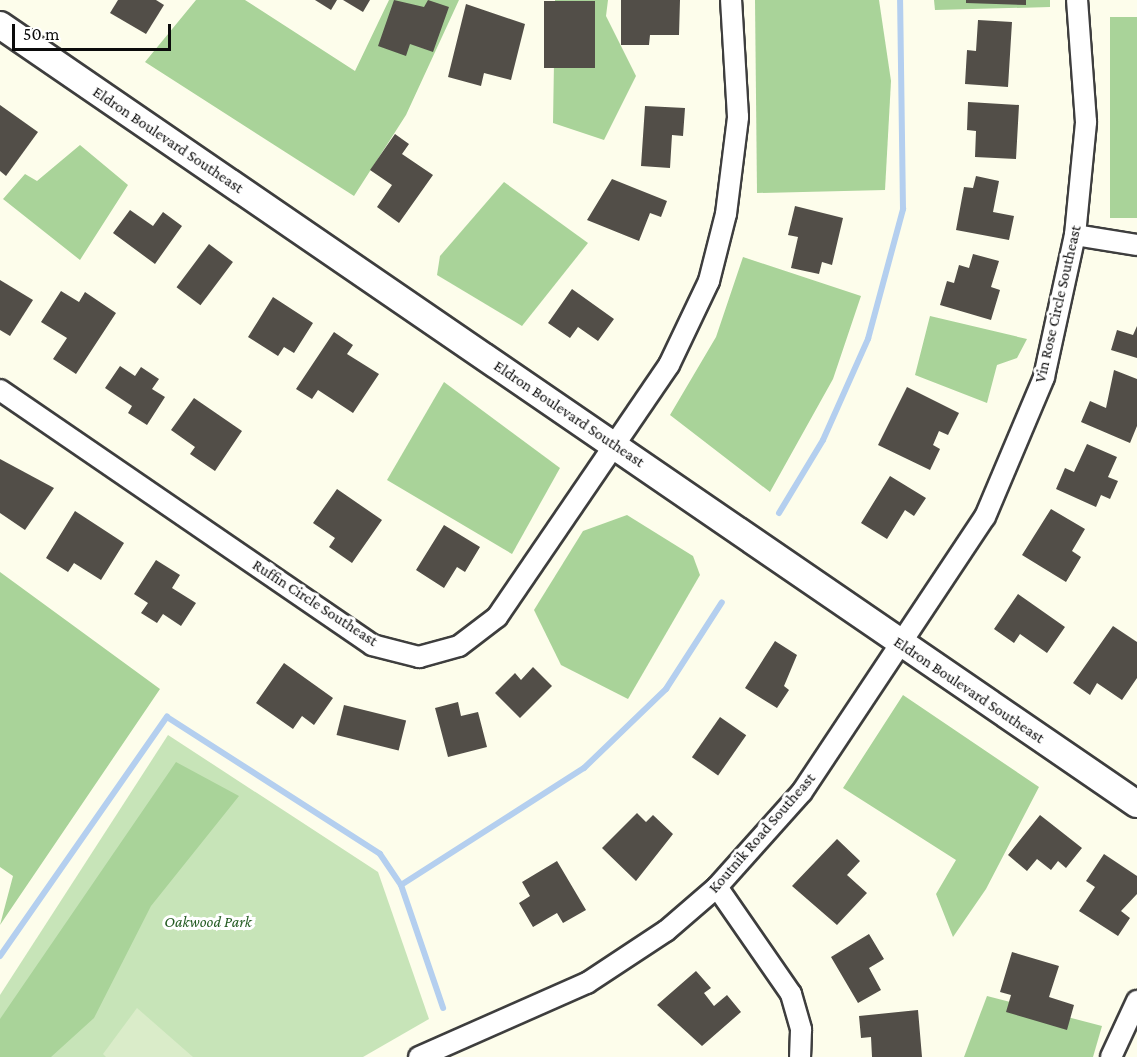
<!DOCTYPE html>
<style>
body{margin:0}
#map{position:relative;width:1137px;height:1057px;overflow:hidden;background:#fdfdeb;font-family:"Crimson Pro",serif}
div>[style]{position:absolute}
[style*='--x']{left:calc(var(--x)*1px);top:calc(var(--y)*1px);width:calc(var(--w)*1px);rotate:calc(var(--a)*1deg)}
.green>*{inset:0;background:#c7e4b8}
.forest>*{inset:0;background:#a9d399;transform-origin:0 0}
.pitch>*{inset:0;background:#daecc9}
.stream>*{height:6px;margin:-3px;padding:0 3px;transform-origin:3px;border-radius:3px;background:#b4cfef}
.building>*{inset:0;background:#524e48;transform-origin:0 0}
.roads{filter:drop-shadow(2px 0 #3e3e3e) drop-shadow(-2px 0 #3e3e3e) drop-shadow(0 2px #3e3e3e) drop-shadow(0 -2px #3e3e3e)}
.minor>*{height:20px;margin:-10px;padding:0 10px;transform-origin:10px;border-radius:10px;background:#fff}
.tertiary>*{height:26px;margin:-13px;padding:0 13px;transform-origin:13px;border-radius:13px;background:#fff}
span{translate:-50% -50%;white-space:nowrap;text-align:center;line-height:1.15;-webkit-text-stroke:6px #fff;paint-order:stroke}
.street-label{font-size:16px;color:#0b0b0b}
.park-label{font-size:16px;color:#245b22;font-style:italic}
.scale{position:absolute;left:12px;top:24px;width:159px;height:27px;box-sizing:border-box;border:3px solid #0b0b0b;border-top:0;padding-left:8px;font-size:18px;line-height:21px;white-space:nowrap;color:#0b0b0b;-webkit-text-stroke:4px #fff;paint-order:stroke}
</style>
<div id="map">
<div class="green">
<i style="clip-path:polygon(168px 735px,378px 872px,429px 1019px,363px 1057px,0 1057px,0 995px)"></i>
</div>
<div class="forest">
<i style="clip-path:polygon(196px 0,245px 0,355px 71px,389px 0,459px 0,406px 115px,354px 196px,145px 62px)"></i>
<i style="clip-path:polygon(555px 0,608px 0,606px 16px,636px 76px,604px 140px,553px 123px)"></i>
<i style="clip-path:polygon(755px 0,879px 0,891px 81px,885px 190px,757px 193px)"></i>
<i style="clip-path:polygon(934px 0,1050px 0,1050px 7px,935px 10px)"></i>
<i style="left:1137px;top:17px;width:201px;height:27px;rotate:90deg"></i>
<i style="clip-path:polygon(80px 145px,128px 185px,80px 260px,3px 199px,25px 174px,37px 181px)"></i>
<i style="clip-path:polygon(504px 182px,588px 243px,522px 326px,437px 275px,440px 256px)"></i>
<i style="clip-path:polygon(743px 257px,861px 296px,833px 379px,770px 492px,670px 415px,716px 337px)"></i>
<i style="clip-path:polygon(930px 316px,1027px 339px,1017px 358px,997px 365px,987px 403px,915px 375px)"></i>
<i style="clip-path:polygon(444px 382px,560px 468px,512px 554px,387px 480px)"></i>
<i style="clip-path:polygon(627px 515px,693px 556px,700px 575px,628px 699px,561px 665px,534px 610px,583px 531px)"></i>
<i style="clip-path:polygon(0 572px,160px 689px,0 925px,13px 876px,0 867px)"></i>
<i style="clip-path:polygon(903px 695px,1039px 787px,986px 889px,953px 937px,936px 894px,956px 860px,843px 788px)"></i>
<i style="clip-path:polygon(176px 762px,239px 796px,151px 906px,94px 1018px,51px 1057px,0 1057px,0 1019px)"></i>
<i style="clip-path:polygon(987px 996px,1102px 1026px,1093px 1057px,964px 1057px)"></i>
</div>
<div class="pitch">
<i style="clip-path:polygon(137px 1008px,193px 1057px,106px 1057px,103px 1054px)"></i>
</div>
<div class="stream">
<i style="--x:779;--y:513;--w:85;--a:-58.9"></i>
<i style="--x:823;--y:440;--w:111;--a:-66"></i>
<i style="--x:868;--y:339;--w:135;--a:-74.9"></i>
<i style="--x:903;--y:209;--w:209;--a:-90.8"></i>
<i style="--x:401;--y:885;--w:217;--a:-32.6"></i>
<i style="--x:584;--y:768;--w:114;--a:-43.9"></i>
<i style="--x:666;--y:689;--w:103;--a:-57.2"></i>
<i style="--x:0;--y:956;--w:292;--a:-55.1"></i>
<i style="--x:167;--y:717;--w:253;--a:32.7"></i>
<i style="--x:380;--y:854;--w:37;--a:56"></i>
<i style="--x:401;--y:885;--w:130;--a:71.1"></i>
</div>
<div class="building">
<i style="clip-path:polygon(118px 0,156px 0,164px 5px,146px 34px,110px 13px)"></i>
<i style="clip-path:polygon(315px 0,337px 0,331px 10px)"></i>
<i style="clip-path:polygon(343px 0,370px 0,363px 12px)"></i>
<i style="clip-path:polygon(394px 0,424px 7px,428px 0,449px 7px,433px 52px,410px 44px,406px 56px,378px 46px)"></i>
<i style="clip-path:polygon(621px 0,680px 0,679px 35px,650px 35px,649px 45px,621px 45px)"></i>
<i style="clip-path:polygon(966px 0,1026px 0,1026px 5px,966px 3px)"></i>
<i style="left:544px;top:1px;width:51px;height:67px"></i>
<i style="clip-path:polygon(466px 4px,525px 24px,511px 80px,484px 73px,481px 86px,448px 77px)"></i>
<i style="clip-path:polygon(978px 20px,1012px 22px,1008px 87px,965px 84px,967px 50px,976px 51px)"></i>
<i style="clip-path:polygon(968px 102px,1019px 105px,1016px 159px,975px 157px,976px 131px,967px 130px)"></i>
<i style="clip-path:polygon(0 105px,38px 132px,6px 176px,0 171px)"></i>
<i style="clip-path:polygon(645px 106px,685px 108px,683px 136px,672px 135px,670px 168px,641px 166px)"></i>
<i style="clip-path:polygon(395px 134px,409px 144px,402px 154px,433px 175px,399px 223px,377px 207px,392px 185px,370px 170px)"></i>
<i style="clip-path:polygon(976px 176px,999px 181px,993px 212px,1014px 216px,1009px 240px,956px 230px,964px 187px,973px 188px)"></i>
<i style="clip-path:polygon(612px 179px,667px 201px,661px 217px,650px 213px,639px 241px,587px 220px)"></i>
<i style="clip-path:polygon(795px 206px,843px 218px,832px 265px,822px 262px,819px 274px,791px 268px,798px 237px,788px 235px)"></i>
<i style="clip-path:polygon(130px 210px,153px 226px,163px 212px,182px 226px,155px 264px,113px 233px)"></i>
<i style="left:209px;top:244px;width:30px;height:54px;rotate:37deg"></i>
<i style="clip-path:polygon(973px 254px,999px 261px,991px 287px,1000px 290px,991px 320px,940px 305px,947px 281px,954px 283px,959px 265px,969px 268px)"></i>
<i style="clip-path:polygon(0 280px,33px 300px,10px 336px,0 330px)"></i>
<i style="clip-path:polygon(572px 289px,614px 319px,598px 341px,578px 327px,570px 338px,548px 323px)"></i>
<i style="clip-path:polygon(61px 291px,79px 302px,85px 292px,116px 313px,76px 374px,53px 359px,67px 338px,41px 322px)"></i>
<i style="clip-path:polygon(273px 297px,313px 323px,294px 353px,284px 347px,278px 356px,248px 337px)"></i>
<i style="clip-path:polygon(1137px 326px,1137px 358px,1111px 350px,1117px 330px,1133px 335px)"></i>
<i style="clip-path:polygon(334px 332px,353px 345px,347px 354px,379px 374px,353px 413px,318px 390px,312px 399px,296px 389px)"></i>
<i style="clip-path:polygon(120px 366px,135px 376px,141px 367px,159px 379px,152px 389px,165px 397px,147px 425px,128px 413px,132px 406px,105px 388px)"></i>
<i style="clip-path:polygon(1114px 370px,1137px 379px,1137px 426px,1130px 443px,1081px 422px,1090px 401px,1106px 408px)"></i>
<i style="clip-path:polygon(907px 387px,959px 413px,948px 435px,939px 431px,933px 445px,940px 449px,930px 470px,878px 445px)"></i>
<i style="clip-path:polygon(194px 398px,242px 431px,215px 471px,190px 454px,195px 447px,171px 430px)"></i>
<i style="clip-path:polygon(1087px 444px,1117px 457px,1108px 477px,1118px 481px,1110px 499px,1101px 495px,1096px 507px,1056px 489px,1065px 468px,1074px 472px)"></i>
<i style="clip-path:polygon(0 459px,54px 488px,25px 530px,0 513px)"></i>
<i style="clip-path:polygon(890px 476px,926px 498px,914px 516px,905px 510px,887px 539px,861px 523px)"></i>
<i style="clip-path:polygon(337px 489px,382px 520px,352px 563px,329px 547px,335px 538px,313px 523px)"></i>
<i style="clip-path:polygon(1051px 509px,1085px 529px,1072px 551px,1081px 557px,1066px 582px,1022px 555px)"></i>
<i style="clip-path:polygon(75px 511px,124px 543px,101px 580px,74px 563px,68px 572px,46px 558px)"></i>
<i style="clip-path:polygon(444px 525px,480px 547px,465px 572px,457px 567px,444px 588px,416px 570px)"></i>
<i style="clip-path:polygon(156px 560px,180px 575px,172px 588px,196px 603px,181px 626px,163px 614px,157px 623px,141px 613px,148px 603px,134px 594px)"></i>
<i style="clip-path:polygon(1018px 594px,1065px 627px,1047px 653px,1020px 634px,1014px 643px,994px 629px)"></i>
<i style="clip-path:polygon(1113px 626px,1137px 642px,1137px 678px,1122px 700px,1097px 683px,1090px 695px,1073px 683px)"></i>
<i style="clip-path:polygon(775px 641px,797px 655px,784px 686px,789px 690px,777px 708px,745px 688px)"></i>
<i style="clip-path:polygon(284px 663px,333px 698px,314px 725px,302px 716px,293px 729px,256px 703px)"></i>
<i style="clip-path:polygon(533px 667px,552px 686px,520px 718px,495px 693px,515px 673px,521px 680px)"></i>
<i style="clip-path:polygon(458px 702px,461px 716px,478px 712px,487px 747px,448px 757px,435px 708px)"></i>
<i style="left:344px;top:705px;width:64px;height:31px;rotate:14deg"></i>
<i style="left:720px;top:717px;width:32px;height:49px;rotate:35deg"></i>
<i style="clip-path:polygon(637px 813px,646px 822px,653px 815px,673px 834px,636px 881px,602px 848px)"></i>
<i style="clip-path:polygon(1040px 815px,1082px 848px,1066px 868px,1058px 861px,1051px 870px,1037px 859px,1027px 871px,1008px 855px)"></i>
<i style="clip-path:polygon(837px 839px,860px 861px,847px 875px,867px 893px,837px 925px,792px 886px)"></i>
<i style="clip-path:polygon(1104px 854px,1137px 876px,1137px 894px,1121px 911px,1130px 918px,1118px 936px,1079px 911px,1095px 887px,1086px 881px)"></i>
<i style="clip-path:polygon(557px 861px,586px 910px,563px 923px,557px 913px,533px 927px,519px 903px,530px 896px,522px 882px)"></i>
<i style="clip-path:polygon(869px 934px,884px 959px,869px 968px,881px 990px,858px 1003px,831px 957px)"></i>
<i style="clip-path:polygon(1012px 952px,1059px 966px,1049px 997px,1074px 1005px,1067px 1030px,1006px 1012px,1011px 995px,1000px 992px)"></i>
<i style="clip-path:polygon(696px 971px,711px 988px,704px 993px,714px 1006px,727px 995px,741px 1012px,702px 1046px,657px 1005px)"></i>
<i style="clip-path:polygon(918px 1010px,922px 1057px,872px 1057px,871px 1037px,861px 1038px,859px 1016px)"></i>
</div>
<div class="roads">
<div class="minor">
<i style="--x:1075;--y:235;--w:63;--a:9.2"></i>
<i style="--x:0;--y:390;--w:451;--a:34.4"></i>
<i style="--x:372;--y:645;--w:49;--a:14.3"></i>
<i style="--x:419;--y:657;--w:41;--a:-15.4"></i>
<i style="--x:459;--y:646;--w:48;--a:-37.3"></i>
<i style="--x:497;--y:617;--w:305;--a:-55.7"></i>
<i style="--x:669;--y:365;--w:93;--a:-64.5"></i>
<i style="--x:709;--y:281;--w:69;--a:-75.8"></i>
<i style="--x:726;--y:214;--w:98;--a:-82.9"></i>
<i style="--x:738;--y:117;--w:117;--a:-93.4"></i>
<i style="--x:717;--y:887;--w:130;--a:55.3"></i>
<i style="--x:791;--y:994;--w:37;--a:74"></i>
<i style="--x:801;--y:1030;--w:27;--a:92"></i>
<i style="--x:419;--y:1057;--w:184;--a:-23.8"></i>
<i style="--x:587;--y:983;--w:95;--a:-33.4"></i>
<i style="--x:666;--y:931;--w:67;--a:-40.8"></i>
<i style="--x:717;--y:887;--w:127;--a:-48.2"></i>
<i style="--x:802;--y:792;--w:330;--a:-56.4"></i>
<i style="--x:985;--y:517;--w:152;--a:-67.1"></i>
<i style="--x:1044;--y:377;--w:145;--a:-77.7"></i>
<i style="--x:1075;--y:235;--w:114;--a:-84.4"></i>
<i style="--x:1086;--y:122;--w:122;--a:-94.2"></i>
<i style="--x:1111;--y:1057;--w:62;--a:-65.1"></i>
</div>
<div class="tertiary">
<i style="--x:0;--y:25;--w:1378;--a:34.42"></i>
</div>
</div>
<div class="street-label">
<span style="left:168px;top:140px;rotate:34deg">Eldron Boulevard Southeast</span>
<span style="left:1058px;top:304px;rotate:-77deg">Vin Rose Circle Southeast</span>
<span style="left:569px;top:414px;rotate:34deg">Eldron Boulevard Southeast</span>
<span style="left:315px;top:603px;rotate:33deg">Ruffin Circle Southeast</span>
<span style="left:969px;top:690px;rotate:34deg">Eldron Boulevard Southeast</span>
<span style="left:762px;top:833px;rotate:-49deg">Koutnik Road Southeast</span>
</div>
<div class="park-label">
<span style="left:208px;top:922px">Oakwood Park</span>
</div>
<div class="scale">50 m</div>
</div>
